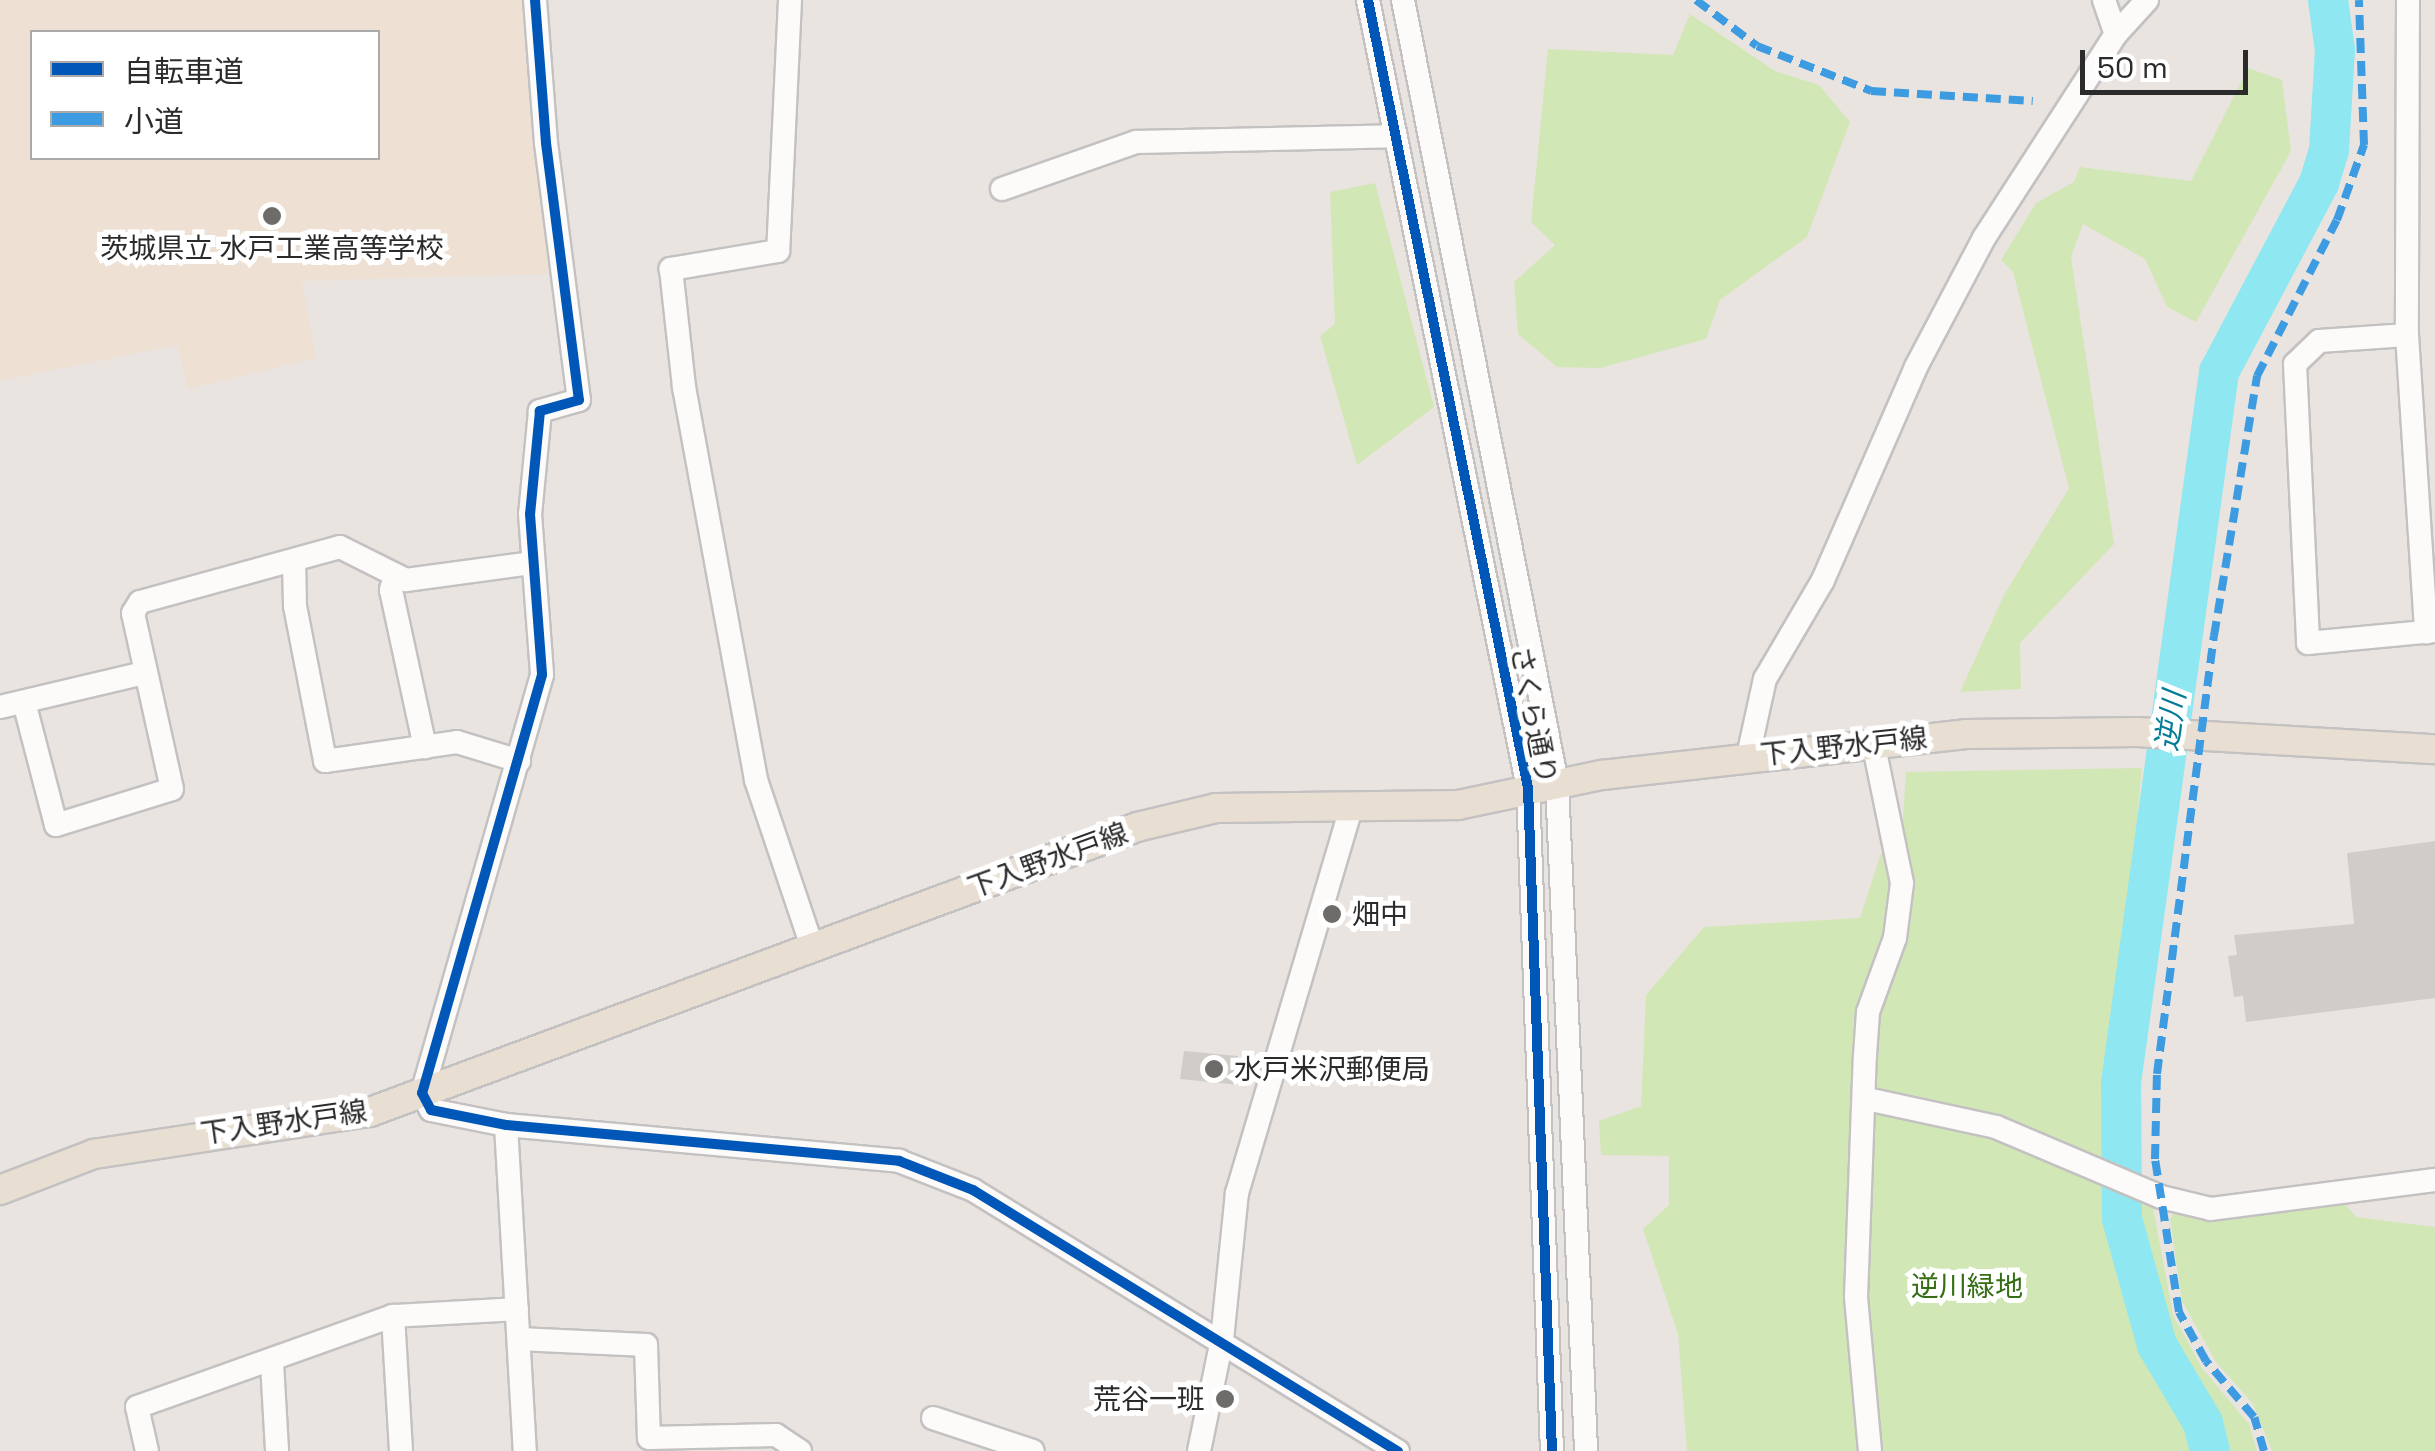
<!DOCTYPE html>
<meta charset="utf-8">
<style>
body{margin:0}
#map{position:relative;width:2435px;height:1451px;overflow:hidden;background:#eae4e0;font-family:"Space Grotesk","Noto Sans JP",sans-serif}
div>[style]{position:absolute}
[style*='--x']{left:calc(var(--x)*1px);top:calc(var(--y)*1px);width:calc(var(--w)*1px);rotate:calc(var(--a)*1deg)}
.education>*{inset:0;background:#eee1d4}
.green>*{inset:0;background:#d2e7b6}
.river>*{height:40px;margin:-20px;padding:0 20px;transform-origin:20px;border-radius:20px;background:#8ee7f1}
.building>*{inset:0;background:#d0cdc9}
.roads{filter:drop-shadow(2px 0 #c3c1c2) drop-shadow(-2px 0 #c3c1c2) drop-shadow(0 2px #c3c1c2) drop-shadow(0 -2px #c3c1c2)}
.minor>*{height:22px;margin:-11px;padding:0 11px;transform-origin:11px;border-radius:11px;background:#fcfbfa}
.major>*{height:28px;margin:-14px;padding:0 14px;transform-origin:14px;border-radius:14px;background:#e8dfd2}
.quiet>*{height:8px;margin-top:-4px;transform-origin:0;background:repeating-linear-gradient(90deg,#3d9ce1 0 15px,transparent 0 23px)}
.cycleway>*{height:10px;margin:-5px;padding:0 5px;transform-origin:5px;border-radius:5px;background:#0057b8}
.dots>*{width:28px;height:28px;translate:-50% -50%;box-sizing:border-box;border:5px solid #fff;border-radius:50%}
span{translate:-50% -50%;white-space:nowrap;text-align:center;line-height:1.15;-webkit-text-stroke:10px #fff;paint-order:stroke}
.poi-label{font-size:28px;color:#2b2b2b}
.left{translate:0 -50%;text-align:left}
.right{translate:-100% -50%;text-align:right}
.street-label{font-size:28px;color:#2b2b2b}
.park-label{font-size:28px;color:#356e14}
.water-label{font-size:30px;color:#047c98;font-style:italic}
.legend{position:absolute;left:30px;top:30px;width:350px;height:130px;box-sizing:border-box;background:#fff;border:2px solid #aaa;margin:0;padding:12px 18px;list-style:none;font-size:30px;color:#2b2b2b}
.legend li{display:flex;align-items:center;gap:20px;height:50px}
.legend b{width:50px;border:2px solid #aaa}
.scale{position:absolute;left:2080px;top:50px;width:168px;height:45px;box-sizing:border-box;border:5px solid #2b2b2b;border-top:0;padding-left:12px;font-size:30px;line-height:35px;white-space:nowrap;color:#2b2b2b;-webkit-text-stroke:8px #fff;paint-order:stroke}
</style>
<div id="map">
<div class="education">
<i style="clip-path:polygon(evenodd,0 0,528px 0,548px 274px,302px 281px,316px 358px,188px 389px,177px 345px,0 381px,0 0,32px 32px,378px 32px,378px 158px,32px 158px,32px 32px)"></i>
</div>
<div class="green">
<i style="clip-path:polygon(1690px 14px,1775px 71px,1819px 85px,1850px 122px,1807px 237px,1720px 300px,1706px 339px,1600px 368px,1557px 367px,1518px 334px,1514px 282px,1555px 245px,1531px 222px,1548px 49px,1673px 55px)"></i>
<i style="clip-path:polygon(2248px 68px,2282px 80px,2291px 151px,2196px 322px,2167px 307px,2145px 259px,2083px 224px,2071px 257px,2114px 544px,2020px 643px,2021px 689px,1960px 692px,2004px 595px,2069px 488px,2013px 272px,2001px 260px,2036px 203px,2074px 182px,2080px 167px,2191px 181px)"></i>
<i style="clip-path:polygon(1375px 183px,1434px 407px,1357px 465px,1320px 336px,1335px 324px,1330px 192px)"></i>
<i style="clip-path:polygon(2142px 768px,2102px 1184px,2152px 1202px,2173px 1315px,2202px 1368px,2249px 1424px,2257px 1451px,1687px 1451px,1678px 1334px,1643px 1229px,1669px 1205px,1669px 1156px,1601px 1155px,1599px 1121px,1641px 1106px,1646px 995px,1704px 927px,1860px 918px,1881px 853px,1901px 849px,1906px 772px)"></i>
<i style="clip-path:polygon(2342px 1200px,2356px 1217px,2435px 1227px,2435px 1451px,2272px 1451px,2253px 1404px,2216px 1362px,2182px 1301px,2170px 1219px,2175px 1211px)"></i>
</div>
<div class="river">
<i style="--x:2210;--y:1451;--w:29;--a:-104"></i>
<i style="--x:2203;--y:1423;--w:91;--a:-120.5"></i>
<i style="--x:2157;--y:1345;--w:131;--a:-105.5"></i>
<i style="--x:2122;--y:1219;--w:136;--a:-90.4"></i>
<i style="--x:2121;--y:1083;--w:718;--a:-82.15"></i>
<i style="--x:2219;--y:372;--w:214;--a:-62.1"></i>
<i style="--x:2319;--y:183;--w:34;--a:-73"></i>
<i style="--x:2329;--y:150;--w:100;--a:-86.6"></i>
<i style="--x:2335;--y:50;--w:50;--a:-98"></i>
</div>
<div class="building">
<i style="clip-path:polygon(2435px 841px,2435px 998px,2246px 1022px,2243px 996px,2234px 997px,2228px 956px,2237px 955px,2234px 935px,2354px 924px,2347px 853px)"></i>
<i style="clip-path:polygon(1184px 1051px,1238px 1056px,1237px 1066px,1251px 1068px,1249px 1086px,1180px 1079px)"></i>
</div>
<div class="roads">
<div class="minor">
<i style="--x:535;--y:0;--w:143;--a:85.6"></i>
<i style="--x:546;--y:143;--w:259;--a:82.7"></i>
<i style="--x:579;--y:400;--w:41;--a:164.2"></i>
<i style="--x:540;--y:411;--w:103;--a:95.5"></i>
<i style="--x:530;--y:514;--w:161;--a:85.7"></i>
<i style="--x:542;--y:675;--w:435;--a:106"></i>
<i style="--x:422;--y:1093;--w:19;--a:62"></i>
<i style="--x:431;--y:1110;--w:76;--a:11.3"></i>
<i style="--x:506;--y:1125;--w:395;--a:5.2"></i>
<i style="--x:899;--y:1161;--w:79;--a:21.4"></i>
<i style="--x:973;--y:1190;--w:499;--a:31.6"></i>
<i style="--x:790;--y:0;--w:251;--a:92.7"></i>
<i style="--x:778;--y:251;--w:109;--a:170.5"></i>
<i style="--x:671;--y:269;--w:119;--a:83.7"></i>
<i style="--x:684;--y:387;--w:400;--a:79.6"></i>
<i style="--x:756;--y:780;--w:178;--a:71.4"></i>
<i style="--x:1368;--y:0;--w:804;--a:78.52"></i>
<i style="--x:1528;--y:788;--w:663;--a:87.93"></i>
<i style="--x:1403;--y:0;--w:798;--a:78.87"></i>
<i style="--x:1557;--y:783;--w:669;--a:87.51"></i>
<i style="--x:2104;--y:0;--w:36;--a:71"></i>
<i style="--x:2408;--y:0;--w:335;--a:90.2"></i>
<i style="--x:2407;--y:335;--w:298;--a:86.3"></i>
<i style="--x:1002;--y:189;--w:142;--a:-19.3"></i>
<i style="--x:1136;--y:142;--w:258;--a:-1.3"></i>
<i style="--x:2407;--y:335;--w:88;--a:176.1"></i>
<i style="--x:2319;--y:341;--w:33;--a:136"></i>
<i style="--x:2295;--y:364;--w:279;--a:87.3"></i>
<i style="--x:2308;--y:643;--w:128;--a:-5.4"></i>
<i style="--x:294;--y:561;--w:45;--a:88.7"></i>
<i style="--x:295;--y:606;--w:158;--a:79"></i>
<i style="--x:325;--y:761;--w:133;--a:-8.2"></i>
<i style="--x:457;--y:742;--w:65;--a:17"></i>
<i style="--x:395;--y:575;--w:16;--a:105"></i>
<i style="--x:391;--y:590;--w:161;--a:77.8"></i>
<i style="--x:24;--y:702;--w:127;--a:75.4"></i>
<i style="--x:56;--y:825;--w:121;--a:-17.2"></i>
<i style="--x:172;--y:789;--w:180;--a:-102.5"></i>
<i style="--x:133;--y:613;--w:13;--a:-58"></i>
<i style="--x:140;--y:602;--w:207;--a:-15.4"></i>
<i style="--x:340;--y:547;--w:74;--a:26.6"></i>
<i style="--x:406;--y:580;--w:126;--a:-7.7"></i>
<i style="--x:0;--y:707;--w:148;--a:-13.3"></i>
<i style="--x:1748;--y:756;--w:79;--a:-77.6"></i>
<i style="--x:1765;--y:679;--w:115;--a:-59.6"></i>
<i style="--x:1823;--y:580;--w:232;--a:-66.4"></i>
<i style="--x:1916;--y:367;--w:146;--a:-62.2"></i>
<i style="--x:1984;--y:238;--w:243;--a:-57.1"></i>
<i style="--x:2116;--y:34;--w:46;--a:-47.6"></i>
<i style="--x:1867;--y:1099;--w:132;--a:12.2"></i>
<i style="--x:1996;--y:1127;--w:179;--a:23"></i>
<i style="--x:2161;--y:1197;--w:51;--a:13.5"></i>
<i style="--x:2211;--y:1209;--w:226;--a:-7.4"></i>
<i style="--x:506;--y:1125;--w:327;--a:86.7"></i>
<i style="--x:393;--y:1316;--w:135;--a:86.6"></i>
<i style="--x:519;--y:1339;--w:127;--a:2.7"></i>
<i style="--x:646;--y:1345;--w:93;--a:88.2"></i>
<i style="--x:649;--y:1438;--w:127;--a:-1.4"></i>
<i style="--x:776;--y:1435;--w:29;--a:34"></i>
<i style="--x:272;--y:1363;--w:88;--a:86.7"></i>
<i style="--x:933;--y:1418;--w:105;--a:18.3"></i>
<i style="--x:147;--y:1451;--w:45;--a:-102.8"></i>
<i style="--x:137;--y:1407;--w:272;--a:-19.6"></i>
<i style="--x:393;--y:1316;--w:124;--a:-3.2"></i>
<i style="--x:1199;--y:1451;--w:113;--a:-78.3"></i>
<i style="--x:1222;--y:1340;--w:148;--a:-84.2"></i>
<i style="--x:1237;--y:1193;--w:398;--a:-73.5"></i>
<i style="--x:1870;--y:1451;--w:155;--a:-95.2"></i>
<i style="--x:1856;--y:1297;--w:241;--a:-87.9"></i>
<i style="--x:1865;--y:1056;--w:44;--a:-86.1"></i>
<i style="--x:1868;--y:1012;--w:79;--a:-70"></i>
<i style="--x:1895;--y:938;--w:55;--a:-82.7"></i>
<i style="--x:1902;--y:883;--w:144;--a:-101.6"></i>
</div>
<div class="major">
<i style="--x:0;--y:1190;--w:101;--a:-21"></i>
<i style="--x:94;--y:1154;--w:279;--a:-8.7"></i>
<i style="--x:370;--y:1112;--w:818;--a:-20.38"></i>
<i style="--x:1137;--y:827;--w:81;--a:-13.5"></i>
<i style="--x:1216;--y:808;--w:242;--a:-0.7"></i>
<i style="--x:1458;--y:805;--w:147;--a:-11.8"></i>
<i style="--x:1602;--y:775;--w:366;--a:-6.4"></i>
<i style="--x:1966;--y:734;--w:171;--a:-0.7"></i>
<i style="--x:2137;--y:732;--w:298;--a:3.3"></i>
</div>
</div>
<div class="quiet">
<i style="--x:1696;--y:0;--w:76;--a:37"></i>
<i style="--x:1757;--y:46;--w:123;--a:21.5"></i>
<i style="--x:1871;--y:91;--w:162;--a:3.5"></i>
<i style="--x:2264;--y:1451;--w:35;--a:-106"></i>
<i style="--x:2254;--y:1417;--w:74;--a:-130.6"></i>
<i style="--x:2206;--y:1361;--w:56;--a:-118.9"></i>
<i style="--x:2179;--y:1312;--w:155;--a:-98.9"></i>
<i style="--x:2155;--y:1159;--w:85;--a:-88.7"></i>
<i style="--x:2157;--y:1074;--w:442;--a:-82.6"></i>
<i style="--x:2214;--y:636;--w:264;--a:-80.6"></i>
<i style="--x:2257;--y:376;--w:175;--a:-62.9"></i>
<i style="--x:2337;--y:220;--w:80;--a:-70.2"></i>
<i style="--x:2364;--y:145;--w:145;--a:-92"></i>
</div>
<div class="cycleway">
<i style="--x:535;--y:0;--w:143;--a:85.6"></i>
<i style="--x:546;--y:143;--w:259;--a:82.7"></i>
<i style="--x:579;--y:400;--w:41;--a:164.2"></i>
<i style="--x:540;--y:411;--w:103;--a:95.5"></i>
<i style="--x:530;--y:514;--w:161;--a:85.7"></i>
<i style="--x:542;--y:675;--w:435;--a:106"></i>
<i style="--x:422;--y:1093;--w:19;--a:62"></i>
<i style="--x:431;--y:1110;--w:76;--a:11.3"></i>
<i style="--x:506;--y:1125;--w:395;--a:5.2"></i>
<i style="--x:899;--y:1161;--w:79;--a:21.4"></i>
<i style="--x:973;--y:1190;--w:499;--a:31.6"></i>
<i style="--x:1368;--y:0;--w:804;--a:78.52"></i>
<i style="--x:1528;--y:788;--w:663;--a:87.93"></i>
</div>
<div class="dots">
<i style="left:272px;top:216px;background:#6e6c6a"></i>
<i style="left:1332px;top:914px;background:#6e6c6a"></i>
<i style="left:1214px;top:1069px;background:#6e6c6a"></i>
<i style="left:1225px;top:1399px;background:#6e6c6a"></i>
</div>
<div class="poi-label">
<span style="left:272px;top:248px">茨城県立 水戸工業高等学校</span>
<span class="left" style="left:1352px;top:914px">畑中</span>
<span class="left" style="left:1234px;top:1069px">水戸米沢郵便局</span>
<span class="right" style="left:1205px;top:1399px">荒谷一班</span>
</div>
<div class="street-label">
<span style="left:1534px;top:715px;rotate:79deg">さくら通り</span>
<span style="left:1844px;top:746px;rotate:-6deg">下入野水戸線</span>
<span style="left:1048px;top:860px;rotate:-20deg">下入野水戸線</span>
<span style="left:284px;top:1122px;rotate:-8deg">下入野水戸線</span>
</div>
<div class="park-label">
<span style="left:1967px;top:1286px">逆川緑地</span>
</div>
<div class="water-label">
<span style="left:2171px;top:721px;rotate:-82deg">逆川</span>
</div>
<ul class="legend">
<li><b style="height:12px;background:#0057b8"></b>自転車道</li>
<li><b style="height:12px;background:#3d9ce1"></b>小道</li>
</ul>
<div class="scale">50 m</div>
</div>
